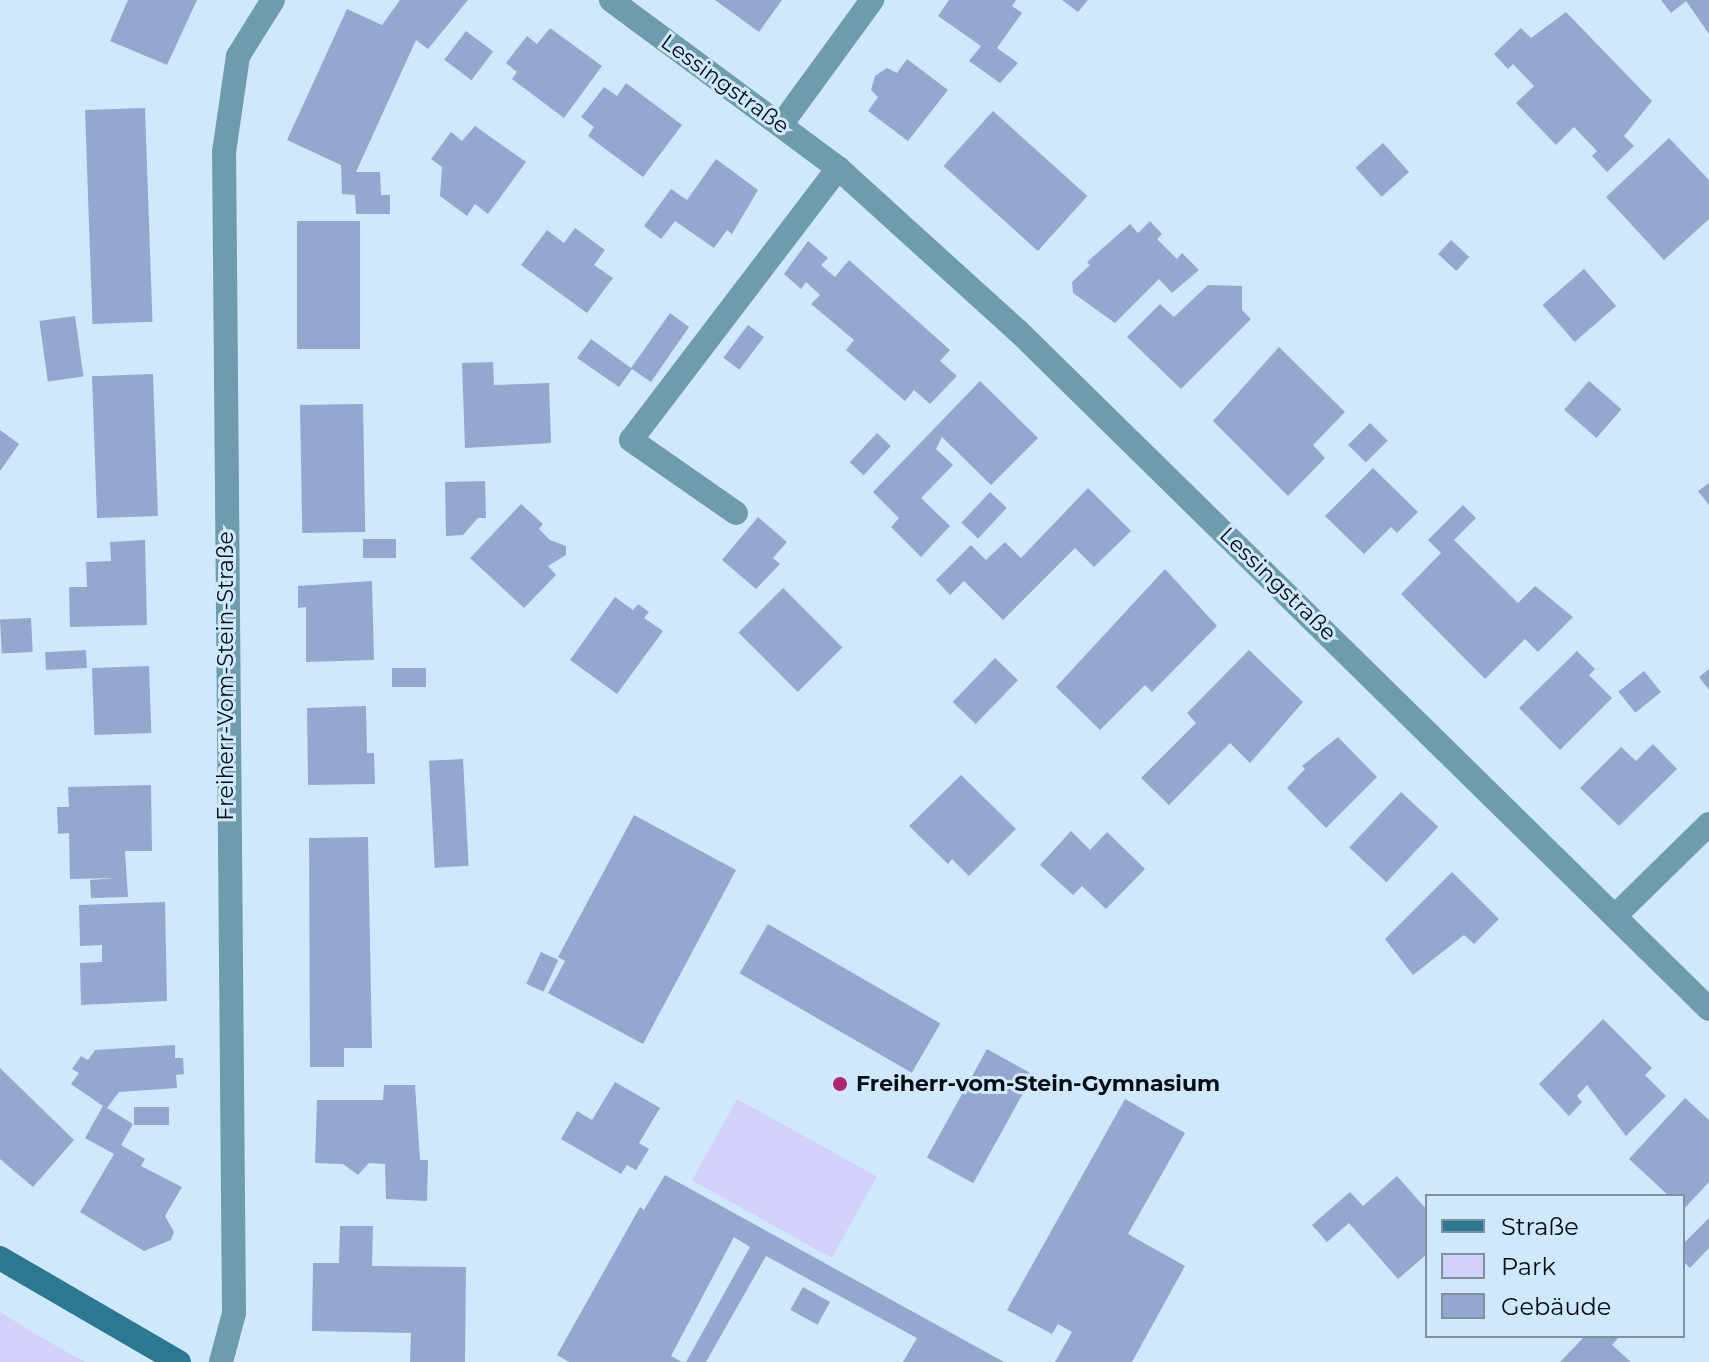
<!DOCTYPE html>
<meta charset="utf-8">
<style>
body{margin:0}
#map{position:relative;width:1709px;height:1362px;overflow:hidden;background:#d0e8fc;font-family:Montserrat,sans-serif}
div>[style]{position:absolute}
[style*='--x']{left:calc(var(--x)*1px);top:calc(var(--y)*1px);width:calc(var(--w)*1px);rotate:calc(var(--a)*1deg)}
.green>*{inset:0;background:#d2d1fc;transform-origin:0 0}
.building>*{inset:0;background:#95a7ce;transform-origin:0 0}
.street>*{height:24px;margin:-12px;padding:0 12px;transform-origin:12px;border-radius:12px;background:#6f9cac}
.secondary>*{height:24px;margin:-12px;padding:0 12px;transform-origin:12px;border-radius:12px;background:#2c7890}
.dots>*{width:22px;height:22px;translate:-50% -50%;box-sizing:border-box;border:4px solid #d0e8fc;border-radius:50%}
span{translate:-50% -50%;white-space:nowrap;text-align:center;line-height:1.15;-webkit-text-stroke:6px #d0e8fc;paint-order:stroke}
.street-label{font-size:22px;color:#060e14}
.poi-label{font-size:22px;color:#060e14;font-weight:700}
.left{translate:0 -50%;text-align:left}
.legend{position:absolute;left:1425px;top:1194px;width:260px;height:144px;box-sizing:border-box;background:#d0e8fc;border:2px solid #7f919f;margin:0;padding:10px 14px;list-style:none;font-size:24px;color:#060e14}
.legend li{display:flex;align-items:center;gap:16px;height:40px}
.legend b{width:40px;border:2px solid #7f919f}
</style>
<div id="map">
<div class="green">
<i style="left:737px;top:1099px;width:160px;height:93px;rotate:29deg"></i>
<i style="clip-path:polygon(0 1312px,37px 1335px,85px 1362px,0 1362px)"></i>
</div>
<div class="building">
<i style="clip-path:polygon(128px 0,197px 0,167px 65px,110px 41px)"></i>
<i style="clip-path:polygon(400px 0,468px 0,428px 49px,416px 40px,356px 172px,380px 172px,381px 195px,390px 195px,390px 214px,356px 214px,355px 195px,342px 194px,341px 165px,287px 140px,347px 9px,382px 25px)"></i>
<i style="clip-path:polygon(715px 0,782px 0,759px 32px)"></i>
<i style="clip-path:polygon(949px 0,1016px 0,1012px 6px,1022px 13px,997px 48px,1018px 63px,1000px 83px,969px 61px,981px 46px,938px 16px)"></i>
<i style="clip-path:polygon(1062px 0,1088px 0,1078px 12px)"></i>
<i style="clip-path:polygon(1661px 0,1709px 0,1709px 34px,1686px 1px,1671px 13px)"></i>
<i style="clip-path:polygon(1566px 12px,1652px 101px,1624px 136px,1634px 146px,1607px 172px,1592px 156px,1597px 151px,1574px 127px,1556px 145px,1516px 103px,1534px 86px,1513px 64px,1508px 69px,1494px 54px,1521px 28px,1531px 38px)"></i>
<i style="clip-path:polygon(550px 28px,602px 66px,564px 118px,512px 79px,517px 72px,506px 63px,527px 36px,537px 44px)"></i>
<i style="left:466px;top:31px;width:34px;height:36px;rotate:37deg"></i>
<i style="clip-path:polygon(907px 59px,948px 90px,908px 141px,868px 111px,878px 97px,871px 90px,875px 76px,887px 68px,897px 73px)"></i>
<i style="clip-path:polygon(626px 83px,682px 125px,643px 177px,588px 136px,594px 127px,581px 117px,604px 87px,617px 96px)"></i>
<i style="left:145px;top:108px;width:214px;height:60px;rotate:88deg"></i>
<i style="left:993px;top:111px;width:127px;height:74px;rotate:42deg"></i>
<i style="clip-path:polygon(475px 126px,526px 162px,488px 214px,475px 204px,467px 216px,440px 196px,442px 167px,431px 159px,451px 132px,462px 141px)"></i>
<i style="clip-path:polygon(1669px 138px,1709px 180px,1709px 219px,1664px 260px,1606px 197px)"></i>
<i style="left:1383px;top:143px;width:39px;height:37px;rotate:48deg"></i>
<i style="clip-path:polygon(716px 159px,758px 190px,732px 234px,727px 230px,714px 248px,675px 221px,661px 239px,644px 226px,671px 189px,687px 200px)"></i>
<i style="left:360px;top:221px;width:128px;height:63px;rotate:90deg"></i>
<i style="clip-path:polygon(1150px 221px,1162px 234px,1157px 239px,1177px 259px,1182px 253px,1199px 270px,1172px 293px,1159px 279px,1115px 323px,1073px 293px,1072px 282px,1090px 265px,1087px 262px,1130px 224px,1138px 233px)"></i>
<i style="clip-path:polygon(575px 228px,605px 250px,594px 265px,613px 278px,587px 313px,521px 265px,547px 230px,564px 243px)"></i>
<i style="left:1451px;top:240px;width:25px;height:19px;rotate:43deg"></i>
<i style="clip-path:polygon(808px 241px,828px 258px,821px 265px,835px 277px,849px 260px,950px 350px,940px 361px,957px 376px,930px 404px,914px 390px,905px 401px,846px 350px,854px 340px,811px 304px,820px 295px,806px 282px,801px 289px,784px 274px)"></i>
<i style="left:1584px;top:269px;width:49px;height:55px;rotate:49deg"></i>
<i style="clip-path:polygon(1208px 285px,1242px 286px,1242px 310px,1251px 319px,1181px 389px,1127px 337px,1160px 304px,1174px 317px)"></i>
<i style="clip-path:polygon(670px 313px,689px 327px,651px 382px,632px 369px,619px 387px,577px 358px,591px 339px,631px 368px)"></i>
<i style="left:75px;top:316px;width:61px;height:36px;rotate:82deg"></i>
<i style="left:748px;top:325px;width:20px;height:41px;rotate:37deg"></i>
<i style="clip-path:polygon(1279px 347px,1345px 412px,1313px 445px,1325px 458px,1288px 496px,1213px 421px)"></i>
<i style="clip-path:polygon(493px 362px,494px 385px,549px 383px,551px 443px,465px 448px,462px 363px)"></i>
<i style="left:153px;top:374px;width:142px;height:61px;rotate:88deg"></i>
<i style="clip-path:polygon(980px 381px,1038px 438px,991px 485px,942px 437px,936px 449px,953px 465px,921px 498px,950px 526px,921px 557px,891px 527px,899px 518px,873px 492px)"></i>
<i style="left:1589px;top:381px;width:43px;height:38px;rotate:41deg"></i>
<i style="left:363px;top:404px;width:128px;height:63px;rotate:89deg"></i>
<i style="left:1370px;top:423px;width:25px;height:31px;rotate:45deg"></i>
<i style="clip-path:polygon(0 430px,19px 444px,0 471px)"></i>
<i style="left:877px;top:433px;width:19px;height:40px;rotate:43deg"></i>
<i style="clip-path:polygon(1373px 468px,1418px 512px,1397px 533px,1391px 527px,1364px 554px,1325px 516px)"></i>
<i style="clip-path:polygon(485px 481px,486px 518px,478px 518px,463px 535px,446px 536px,445px 482px)"></i>
<i style="clip-path:polygon(1709px 483px,1709px 505px,1698px 491px)"></i>
<i style="clip-path:polygon(1088px 488px,1131px 531px,1094px 567px,1075px 548px,1003px 620px,964px 581px,950px 595px,936px 580px,971px 545px,986px 560px,1005px 542px,1021px 558px)"></i>
<i style="left:990px;top:492px;width:23px;height:42px;rotate:43deg"></i>
<i style="clip-path:polygon(521px 504px,543px 524px,539px 529px,550px 540px,566px 546px,566px 555px,548px 566px,556px 575px,524px 608px,470px 558px)"></i>
<i style="clip-path:polygon(1463px 505px,1476px 518px,1454px 540px,1518px 603px,1535px 586px,1573px 617px,1538px 652px,1525px 639px,1485px 679px,1401px 594px,1441px 553px,1428px 540px)"></i>
<i style="clip-path:polygon(758px 517px,787px 542px,773px 558px,780px 564px,756px 589px,722px 560px)"></i>
<i style="left:363px;top:539px;width:33px;height:19px"></i>
<i style="clip-path:polygon(145px 540px,147px 625px,70px 627px,69px 587px,87px 587px,86px 562px,111px 561px,110px 542px)"></i>
<i style="clip-path:polygon(1165px 569px,1217px 626px,1152px 692px,1145px 685px,1100px 730px,1056px 687px)"></i>
<i style="clip-path:polygon(372px 581px,374px 660px,306px 662px,306px 607px,298px 608px,298px 586px)"></i>
<i style="left:783px;top:588px;width:84px;height:63px;rotate:45deg"></i>
<i style="clip-path:polygon(615px 597px,633px 610px,638px 604px,649px 612px,644px 618px,663px 631px,617px 694px,570px 660px)"></i>
<i style="left:31px;top:618px;width:34px;height:31px;rotate:87deg"></i>
<i style="left:86px;top:650px;width:18px;height:41px;rotate:87deg"></i>
<i style="clip-path:polygon(1249px 650px,1303px 702px,1250px 763px,1230px 743px,1169px 805px,1141px 778px,1196px 723px,1187px 713px)"></i>
<i style="clip-path:polygon(1577px 651px,1595px 669px,1589px 675px,1612px 698px,1560px 750px,1519px 708px)"></i>
<i style="left:995px;top:658px;width:32px;height:61px;rotate:44deg"></i>
<i style="left:149px;top:666px;width:67px;height:57px;rotate:88deg"></i>
<i style="left:426px;top:668px;width:19px;height:34px;rotate:90deg"></i>
<i style="clip-path:polygon(1709px 669px,1709px 690px,1699px 677px)"></i>
<i style="left:1644px;top:671px;width:27px;height:33px;rotate:51deg"></i>
<i style="clip-path:polygon(366px 706px,367px 753px,374px 753px,375px 784px,308px 785px,307px 708px)"></i>
<i style="clip-path:polygon(1338px 737px,1377px 777px,1326px 828px,1287px 788px,1305px 769px,1302px 766px)"></i>
<i style="clip-path:polygon(1653px 744px,1677px 769px,1619px 826px,1580px 788px,1621px 747px,1636px 761px)"></i>
<i style="left:463px;top:759px;width:107px;height:34px;rotate:87deg"></i>
<i style="clip-path:polygon(961px 775px,1016px 829px,969px 876px,952px 859px,948px 864px,909px 826px)"></i>
<i style="clip-path:polygon(151px 785px,152px 851px,125px 851px,128px 897px,91px 898px,90px 880px,117px 878px,70px 879px,69px 833px,58px 834px,57px 807px,69px 807px,68px 787px)"></i>
<i style="left:1401px;top:792px;width:51px;height:76px;rotate:43deg"></i>
<i style="clip-path:polygon(634px 815px,736px 870px,643px 1044px,548px 993px,565px 961px,558px 957px)"></i>
<i style="clip-path:polygon(1071px 831px,1090px 850px,1107px 832px,1145px 869px,1106px 909px,1082px 886px,1073px 895px,1040px 865px)"></i>
<i style="clip-path:polygon(368px 837px,372px 1048px,344px 1048px,344px 1067px,310px 1067px,309px 838px)"></i>
<i style="clip-path:polygon(1452px 872px,1499px 919px,1474px 944px,1464px 935px,1413px 975px,1385px 939px)"></i>
<i style="clip-path:polygon(165px 902px,167px 1001px,81px 1005px,80px 963px,102px 962px,102px 945px,80px 946px,79px 905px)"></i>
<i style="left:768px;top:924px;width:199px;height:57px;rotate:30deg"></i>
<i style="left:541px;top:952px;width:19px;height:35px;rotate:25deg"></i>
<i style="clip-path:polygon(1603px 1019px,1652px 1068px,1645px 1075px,1666px 1096px,1626px 1136px,1587px 1085px,1577px 1096px,1582px 1102px,1569px 1116px,1539px 1084px)"></i>
<i style="clip-path:polygon(175px 1045px,175px 1058px,183px 1058px,184px 1074px,176px 1075px,177px 1088px,119px 1092px,107px 1108px,133px 1124px,121px 1145px,145px 1159px,141px 1166px,182px 1187px,165px 1216px,174px 1232px,171px 1240px,144px 1251px,80px 1212px,114px 1154px,85px 1138px,103px 1106px,71px 1084px,79px 1073px,72px 1069px,81px 1056px,88px 1060px,95px 1050px)"></i>
<i style="left:987px;top:1049px;width:53px;height:124px;rotate:29deg"></i>
<i style="clip-path:polygon(0 1068px,74px 1140px,33px 1187px,0 1159px)"></i>
<i style="clip-path:polygon(615px 1082px,660px 1108px,639px 1143px,649px 1149px,636px 1170px,627px 1165px,621px 1174px,561px 1139px,577px 1111px,592px 1120px)"></i>
<i style="clip-path:polygon(384px 1085px,415px 1085px,420px 1160px,428px 1160px,427px 1201px,386px 1199px,385px 1164px,369px 1163px,358px 1175px,343px 1164px,315px 1163px,317px 1100px,383px 1100px)"></i>
<i style="clip-path:polygon(1685px 1098px,1709px 1120px,1709px 1182px,1683px 1210px,1683px 1196px,1669px 1196px,1629px 1159px)"></i>
<i style="clip-path:polygon(1125px 1099px,1185px 1133px,1128px 1234px,1185px 1266px,1132px 1362px,1055px 1362px,1072px 1332px,1058px 1324px,1052px 1334px,1007px 1310px)"></i>
<i style="left:169px;top:1107px;width:18px;height:35px;rotate:90deg"></i>
<i style="clip-path:polygon(665px 1175px,1004px 1362px,903px 1362px,917px 1338px,766px 1256px,706px 1362px,686px 1362px,750px 1247px,734px 1237px,671px 1356px,682px 1362px,569px 1362px,557px 1355px,640px 1207px,644px 1210px)"></i>
<i style="clip-path:polygon(1397px 1176px,1427px 1210px,1427px 1254px,1398px 1279px,1349px 1223px,1327px 1242px,1312px 1225px,1350px 1192px,1363px 1206px)"></i>
<i style="clip-path:polygon(1709px 1218px,1709px 1248px,1690px 1268px,1683px 1261px,1683px 1244px)"></i>
<i style="clip-path:polygon(340px 1226px,373px 1226px,372px 1266px,466px 1267px,465px 1362px,410px 1362px,411px 1333px,312px 1331px,313px 1263px,339px 1263px)"></i>
<i style="left:803px;top:1287px;width:31px;height:26px;rotate:29deg"></i>
<i style="clip-path:polygon(1585px 1336px,1620px 1336px,1612px 1345px,1631px 1362px,1560px 1362px)"></i>
</div>
<div class="street">
<i style="--x:611;--y:0;--w:282;--a:36.5"></i>
<i style="--x:838;--y:168;--w:243;--a:42.2"></i>
<i style="--x:1018;--y:331;--w:968;--a:44.46"></i>
<i style="--x:781;--y:125;--w:155;--a:-53.9"></i>
<i style="--x:736;--y:513;--w:128;--a:-145.2"></i>
<i style="--x:631;--y:440;--w:342;--a:-52.7"></i>
<i style="--x:1616;--y:915;--w:130;--a:-44.4"></i>
<i style="--x:221;--y:1362;--w:51;--a:-75.1"></i>
<i style="--x:234;--y:1313;--w:1161;--a:-90.49"></i>
<i style="--x:224;--y:152;--w:97;--a:-81.7"></i>
<i style="--x:238;--y:56;--w:66;--a:-58"></i>
</div>
<div class="secondary">
<i style="--x:0;--y:1258;--w:207;--a:30.2"></i>
</div>
<div class="dots">
<i style="left:840px;top:1084px;background:#aa266f"></i>
</div>
<div class="street-label">
<span style="left:725px;top:84px;rotate:36deg">Lessingstraße</span>
<span style="left:1278px;top:584px;rotate:44deg">Lessingstraße</span>
<span style="left:226px;top:676px;rotate:-90deg">Freiherr-Vom-Stein-Straße</span>
</div>
<div class="poi-label">
<span class="left" style="left:856px;top:1084px">Freiherr-vom-Stein-Gymnasium</span>
</div>
<ul class="legend">
<li><b style="height:10px;background:#2c7890"></b>Straße</li>
<li><b style="height:22px;background:#d2d1fc"></b>Park</li>
<li><b style="height:22px;background:#95a7ce"></b>Gebäude</li>
</ul>
</div>
